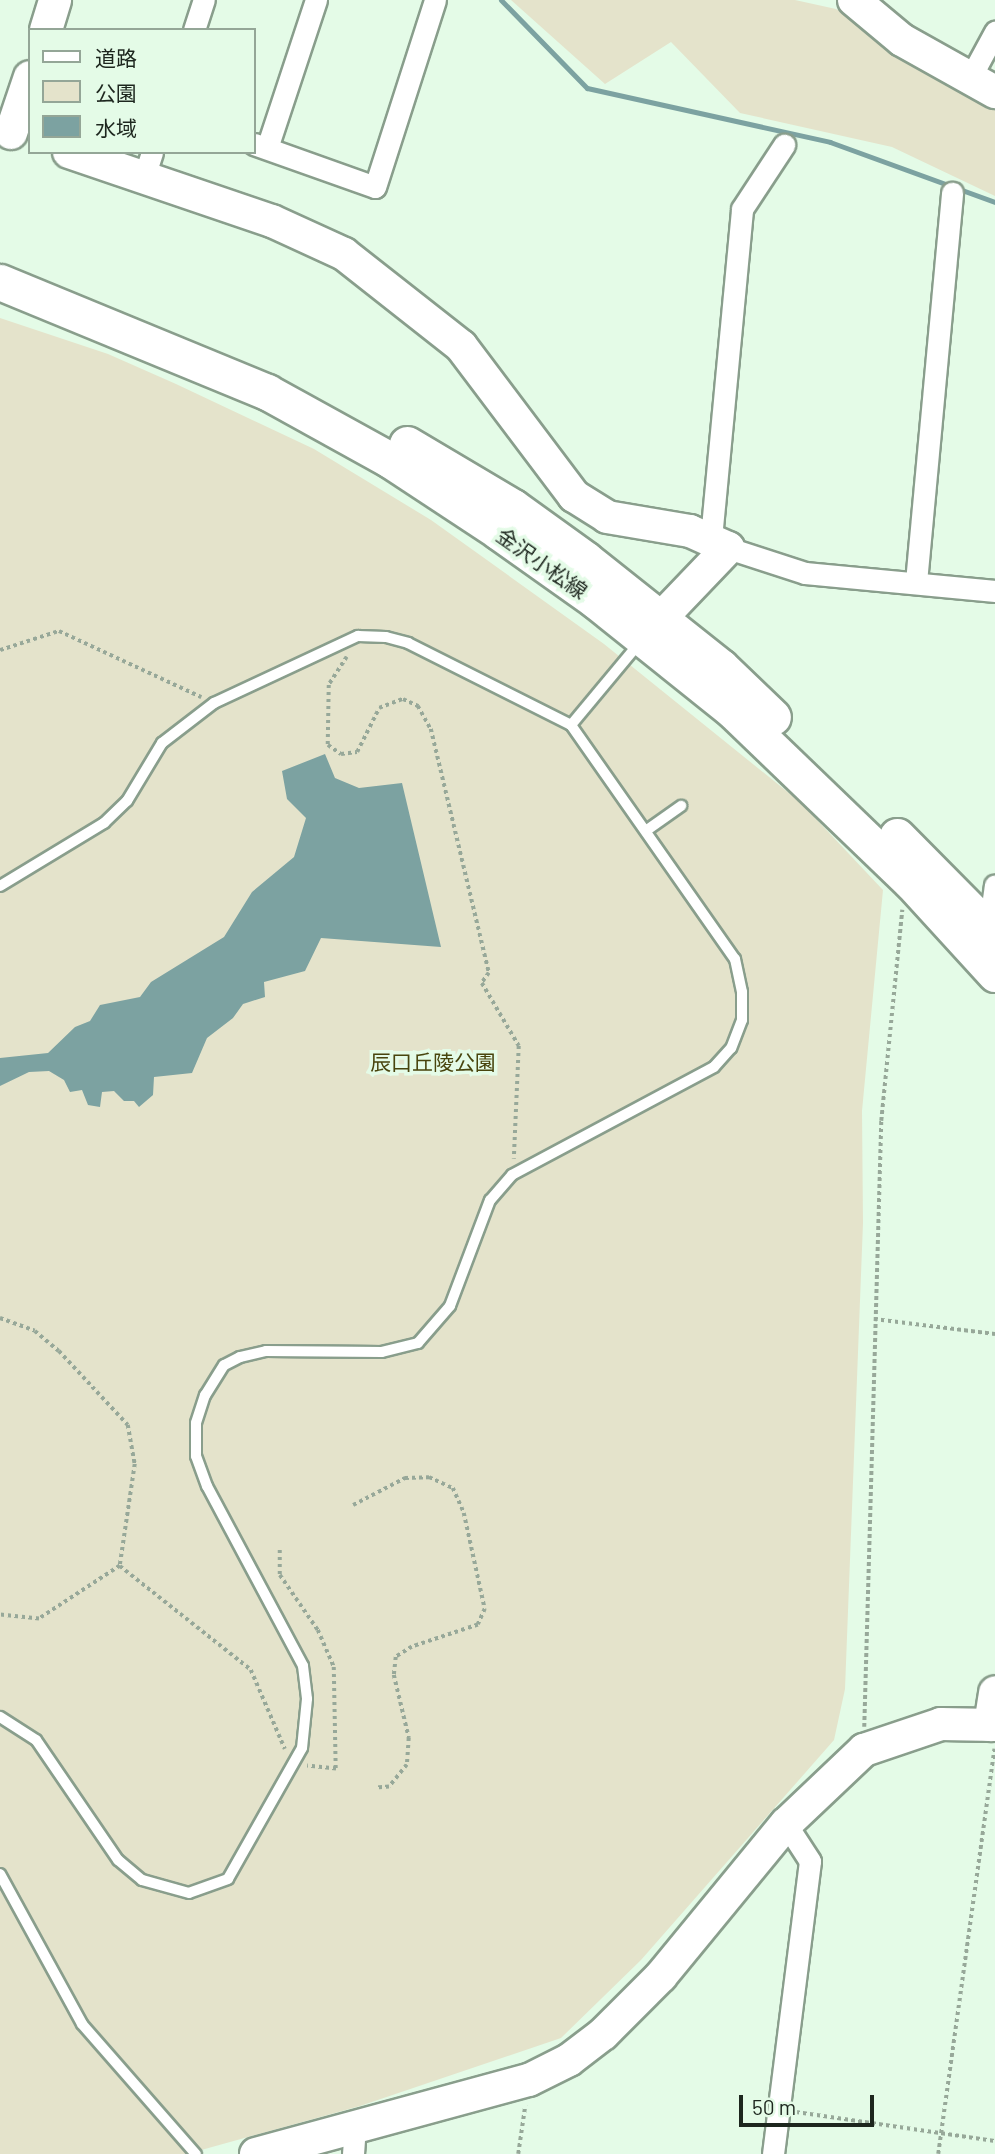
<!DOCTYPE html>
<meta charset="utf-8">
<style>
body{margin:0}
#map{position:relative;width:995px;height:2154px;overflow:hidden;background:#e4fbe7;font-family:Barlow,"Noto Sans JP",sans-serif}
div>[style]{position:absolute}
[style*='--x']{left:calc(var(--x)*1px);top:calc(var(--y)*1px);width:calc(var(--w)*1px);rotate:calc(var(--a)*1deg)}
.green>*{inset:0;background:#e4e3cb}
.water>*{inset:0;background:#7ca2a1}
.stream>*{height:5px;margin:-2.5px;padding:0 2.5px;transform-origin:2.5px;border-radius:2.5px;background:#7ca2a1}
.path>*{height:3.5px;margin-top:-1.75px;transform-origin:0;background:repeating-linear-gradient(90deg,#97a899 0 3.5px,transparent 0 7px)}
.roads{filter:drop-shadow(2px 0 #899e8c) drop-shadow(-2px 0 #899e8c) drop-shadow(0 2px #899e8c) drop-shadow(0 -2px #899e8c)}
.lane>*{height:10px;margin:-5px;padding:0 5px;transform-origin:5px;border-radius:5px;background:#fff}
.street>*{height:21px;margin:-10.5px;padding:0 10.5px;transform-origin:10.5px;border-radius:10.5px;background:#fff}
.secondary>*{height:32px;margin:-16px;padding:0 16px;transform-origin:16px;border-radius:16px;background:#fff}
.primary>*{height:35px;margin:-17.5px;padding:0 17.5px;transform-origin:17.5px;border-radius:17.5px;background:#fff}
span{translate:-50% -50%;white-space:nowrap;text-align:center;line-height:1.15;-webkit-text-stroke:7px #e4fbe7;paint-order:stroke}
.street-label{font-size:21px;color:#1d261e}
.park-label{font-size:21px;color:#48440d}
.legend{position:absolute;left:28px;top:28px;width:228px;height:126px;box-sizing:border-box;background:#e4fbe7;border:2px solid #94a697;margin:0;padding:9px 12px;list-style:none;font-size:21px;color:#1d261e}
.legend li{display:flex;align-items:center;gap:14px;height:35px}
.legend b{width:35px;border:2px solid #94a697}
.scale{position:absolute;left:739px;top:2095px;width:135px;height:32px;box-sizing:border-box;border:4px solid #1d261e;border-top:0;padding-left:9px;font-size:21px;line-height:24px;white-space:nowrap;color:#1d261e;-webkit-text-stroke:5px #e4fbe7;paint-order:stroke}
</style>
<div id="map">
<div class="green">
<i style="clip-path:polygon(511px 0,795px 0,836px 9px,995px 105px,995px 196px,892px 147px,740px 113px,671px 42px,605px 84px)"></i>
<i style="clip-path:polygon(0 318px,108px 354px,176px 384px,314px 449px,431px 520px,604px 644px,800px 802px,883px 890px,862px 1111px,863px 1223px,845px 1689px,834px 1740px,641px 1960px,561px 2038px,360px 2106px,187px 2154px,0 2154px)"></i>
</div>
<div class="water">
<i style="clip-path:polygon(325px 754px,335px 778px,359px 788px,402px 783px,441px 947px,321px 938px,305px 971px,264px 982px,265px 997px,243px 1004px,233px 1018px,207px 1038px,192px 1073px,154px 1077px,153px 1095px,139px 1107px,134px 1101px,124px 1101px,114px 1091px,102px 1092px,100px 1107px,88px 1105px,82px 1090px,70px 1092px,64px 1080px,49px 1071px,29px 1072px,0 1086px,0 1058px,48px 1053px,75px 1027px,90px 1021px,100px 1005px,140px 997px,151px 982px,224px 937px,252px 892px,294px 857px,306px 818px,287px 799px,282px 771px)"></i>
</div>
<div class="stream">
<i style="--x:501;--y:0;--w:123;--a:45.7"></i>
<i style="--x:587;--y:88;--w:249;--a:12.5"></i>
<i style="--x:830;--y:142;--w:176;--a:20"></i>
</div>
<div class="path">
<i style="--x:0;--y:650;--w:62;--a:-17.9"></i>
<i style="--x:59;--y:631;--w:157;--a:24.9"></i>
<i style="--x:347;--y:657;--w:33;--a:123"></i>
<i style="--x:329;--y:685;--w:60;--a:91"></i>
<i style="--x:328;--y:745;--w:16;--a:35"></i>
<i style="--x:341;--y:754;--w:16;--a:-7"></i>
<i style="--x:357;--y:752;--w:49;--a:-63.4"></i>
<i style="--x:379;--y:708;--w:26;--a:-21"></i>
<i style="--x:403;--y:699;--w:17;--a:25"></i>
<i style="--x:418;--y:706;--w:26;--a:61"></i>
<i style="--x:431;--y:729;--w:251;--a:76.6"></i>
<i style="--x:489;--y:973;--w:12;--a:125"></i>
<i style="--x:482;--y:983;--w:73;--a:59.6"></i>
<i style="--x:519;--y:1046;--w:113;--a:92.5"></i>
<i style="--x:0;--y:1318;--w:37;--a:20"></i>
<i style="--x:35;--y:1331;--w:31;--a:40"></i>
<i style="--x:59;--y:1351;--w:101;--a:47"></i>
<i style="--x:128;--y:1425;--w:40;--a:80"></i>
<i style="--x:135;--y:1464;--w:103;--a:98.4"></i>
<i style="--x:120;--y:1566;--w:97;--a:146.8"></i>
<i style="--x:39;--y:1619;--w:39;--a:-174"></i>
<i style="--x:874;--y:1319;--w:122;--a:7.1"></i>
<i style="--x:353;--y:1505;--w:59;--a:-27.4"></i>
<i style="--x:405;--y:1478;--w:24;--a:-2"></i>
<i style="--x:429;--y:1477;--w:26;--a:25"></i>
<i style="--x:453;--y:1488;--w:27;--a:66"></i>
<i style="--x:464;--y:1513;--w:98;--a:77.7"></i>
<i style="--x:485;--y:1609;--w:17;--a:114"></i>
<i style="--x:478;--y:1625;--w:70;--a:161.6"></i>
<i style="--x:412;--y:1647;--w:19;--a:148"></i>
<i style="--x:396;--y:1657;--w:18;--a:96"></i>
<i style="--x:394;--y:1675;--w:65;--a:76.6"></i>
<i style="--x:409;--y:1738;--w:27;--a:94"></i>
<i style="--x:407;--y:1765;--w:28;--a:129"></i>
<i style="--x:389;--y:1787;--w:13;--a:176"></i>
<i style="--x:280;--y:1550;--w:25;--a:90"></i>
<i style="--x:280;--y:1575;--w:67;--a:55.4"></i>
<i style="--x:318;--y:1630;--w:40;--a:66.6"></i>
<i style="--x:334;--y:1667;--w:102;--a:88.9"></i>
<i style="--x:336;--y:1769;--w:29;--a:-174"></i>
<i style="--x:120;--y:1566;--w:167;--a:38.4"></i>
<i style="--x:251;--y:1670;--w:86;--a:66.7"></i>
<i style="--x:864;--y:1727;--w:606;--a:-88.39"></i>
<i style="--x:881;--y:1121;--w:212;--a:-84.3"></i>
<i style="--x:796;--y:2112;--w:201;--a:8.3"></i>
<i style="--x:518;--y:2154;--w:49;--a:-81.7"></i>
<i style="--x:938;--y:2154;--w:409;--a:-82.1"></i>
</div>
<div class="roads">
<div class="lane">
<i style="--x:571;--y:725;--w:109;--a:-50.2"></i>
<i style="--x:647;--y:830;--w:42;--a:-35.2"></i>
<i style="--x:0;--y:886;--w:122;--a:-31.2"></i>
<i style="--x:104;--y:823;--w:32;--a:-44"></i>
<i style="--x:127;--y:801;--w:68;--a:-58.9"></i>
<i style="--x:162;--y:743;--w:66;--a:-37.6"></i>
<i style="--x:214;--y:703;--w:159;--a:-25"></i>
<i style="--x:358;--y:636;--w:28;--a:2"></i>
<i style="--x:386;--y:637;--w:23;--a:15"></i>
<i style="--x:408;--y:643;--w:182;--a:26.7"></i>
<i style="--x:571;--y:725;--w:286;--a:55"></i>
<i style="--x:735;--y:959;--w:34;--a:78"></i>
<i style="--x:742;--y:992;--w:28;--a:90"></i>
<i style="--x:742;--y:1020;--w:30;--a:111"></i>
<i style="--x:731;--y:1048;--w:25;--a:132"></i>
<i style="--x:714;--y:1067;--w:229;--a:151.9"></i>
<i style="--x:512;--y:1175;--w:33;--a:131"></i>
<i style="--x:490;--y:1200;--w:113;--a:110.7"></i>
<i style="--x:450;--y:1306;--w:49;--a:130.9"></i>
<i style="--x:418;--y:1343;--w:37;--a:166"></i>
<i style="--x:382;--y:1352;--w:116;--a:-179.5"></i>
<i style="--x:266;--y:1351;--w:27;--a:167"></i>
<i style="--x:240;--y:1357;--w:18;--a:153"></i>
<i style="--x:224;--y:1365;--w:36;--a:122"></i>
<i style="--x:205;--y:1395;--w:29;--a:108"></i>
<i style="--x:196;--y:1423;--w:33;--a:90"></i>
<i style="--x:196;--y:1456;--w:32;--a:70"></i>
<i style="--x:207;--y:1486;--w:204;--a:61.9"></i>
<i style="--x:303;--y:1666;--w:33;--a:83"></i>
<i style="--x:307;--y:1699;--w:49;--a:95.8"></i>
<i style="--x:302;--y:1748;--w:150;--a:119.5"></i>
<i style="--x:228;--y:1879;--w:41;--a:160.3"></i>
<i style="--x:189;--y:1893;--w:49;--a:-164.5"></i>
<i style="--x:142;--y:1880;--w:31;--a:-140"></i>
<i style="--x:118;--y:1860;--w:145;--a:-124.3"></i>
<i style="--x:36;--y:1740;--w:43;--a:-147.4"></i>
<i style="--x:0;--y:1874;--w:171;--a:61.3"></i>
<i style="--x:82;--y:2024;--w:173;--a:48.8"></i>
</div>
<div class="street">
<i style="--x:194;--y:30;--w:32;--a:-72"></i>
<i style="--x:969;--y:80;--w:55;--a:-61.6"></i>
<i style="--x:254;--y:144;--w:128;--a:19.6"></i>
<i style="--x:375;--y:187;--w:196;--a:-72.2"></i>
<i style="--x:267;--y:148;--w:156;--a:-71.7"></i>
<i style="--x:144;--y:177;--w:26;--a:-72"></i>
<i style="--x:711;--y:538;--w:330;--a:-84.6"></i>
<i style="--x:742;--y:209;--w:77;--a:-56.7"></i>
<i style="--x:728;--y:548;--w:81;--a:18"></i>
<i style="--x:805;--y:573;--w:191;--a:5.4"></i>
<i style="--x:916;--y:582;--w:391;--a:-84.7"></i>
<i style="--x:989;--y:928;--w:43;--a:-82.1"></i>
<i style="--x:353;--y:2154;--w:26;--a:-86"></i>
<i style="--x:773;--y:2154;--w:295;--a:-82.8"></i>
<i style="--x:810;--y:1861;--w:44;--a:-123"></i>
</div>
<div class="secondary">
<i style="--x:854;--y:0;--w:62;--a:39.8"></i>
<i style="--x:902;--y:40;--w:107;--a:29.2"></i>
<i style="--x:46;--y:30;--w:31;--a:-73"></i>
<i style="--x:11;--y:133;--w:59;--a:-71.3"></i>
<i style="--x:69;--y:152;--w:214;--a:18.8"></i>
<i style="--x:272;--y:221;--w:79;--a:24.6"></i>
<i style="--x:344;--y:254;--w:149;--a:38.2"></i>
<i style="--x:461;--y:346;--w:188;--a:53"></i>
<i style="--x:574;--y:496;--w:39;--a:32"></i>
<i style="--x:607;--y:517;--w:84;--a:9.6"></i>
<i style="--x:690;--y:531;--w:42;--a:24.1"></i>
<i style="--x:728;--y:548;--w:123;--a:133.7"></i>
<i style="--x:990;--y:1725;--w:33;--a:-81"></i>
<i style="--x:256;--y:2154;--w:283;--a:-15.2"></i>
<i style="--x:529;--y:2080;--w:45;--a:-26.6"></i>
<i style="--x:569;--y:2060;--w:43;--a:-37.4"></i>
<i style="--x:603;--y:2034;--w:82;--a:-45"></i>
<i style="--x:661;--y:1976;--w:197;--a:-50.6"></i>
<i style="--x:786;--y:1824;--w:108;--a:-43.5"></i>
<i style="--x:864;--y:1750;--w:81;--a:-18.7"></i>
<i style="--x:941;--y:1724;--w:54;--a:1.1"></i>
</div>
<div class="primary">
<i style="--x:0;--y:282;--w:289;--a:22.4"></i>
<i style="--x:267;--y:392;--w:141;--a:28.9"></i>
<i style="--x:390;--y:460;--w:131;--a:33.4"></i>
<i style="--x:499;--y:532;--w:119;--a:35.4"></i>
<i style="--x:596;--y:601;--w:174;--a:38.7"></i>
<i style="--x:732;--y:710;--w:247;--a:43.9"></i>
<i style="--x:910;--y:881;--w:126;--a:47.6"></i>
<i style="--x:407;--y:444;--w:123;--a:30.7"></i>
<i style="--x:513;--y:507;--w:89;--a:35.8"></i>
<i style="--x:585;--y:559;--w:174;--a:38.5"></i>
<i style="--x:721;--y:667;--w:72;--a:43.9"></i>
<i style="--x:897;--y:836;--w:139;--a:45.3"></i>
</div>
</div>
<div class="street-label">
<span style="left:542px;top:563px;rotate:35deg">金沢小松線</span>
</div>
<div class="park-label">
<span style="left:433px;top:1062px">辰口丘陵公園</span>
</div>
<ul class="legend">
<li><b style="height:9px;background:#fff"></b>道路</li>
<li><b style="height:19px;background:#e4e3cb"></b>公園</li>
<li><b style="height:19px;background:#7ca2a1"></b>水域</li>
</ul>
<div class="scale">50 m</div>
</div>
